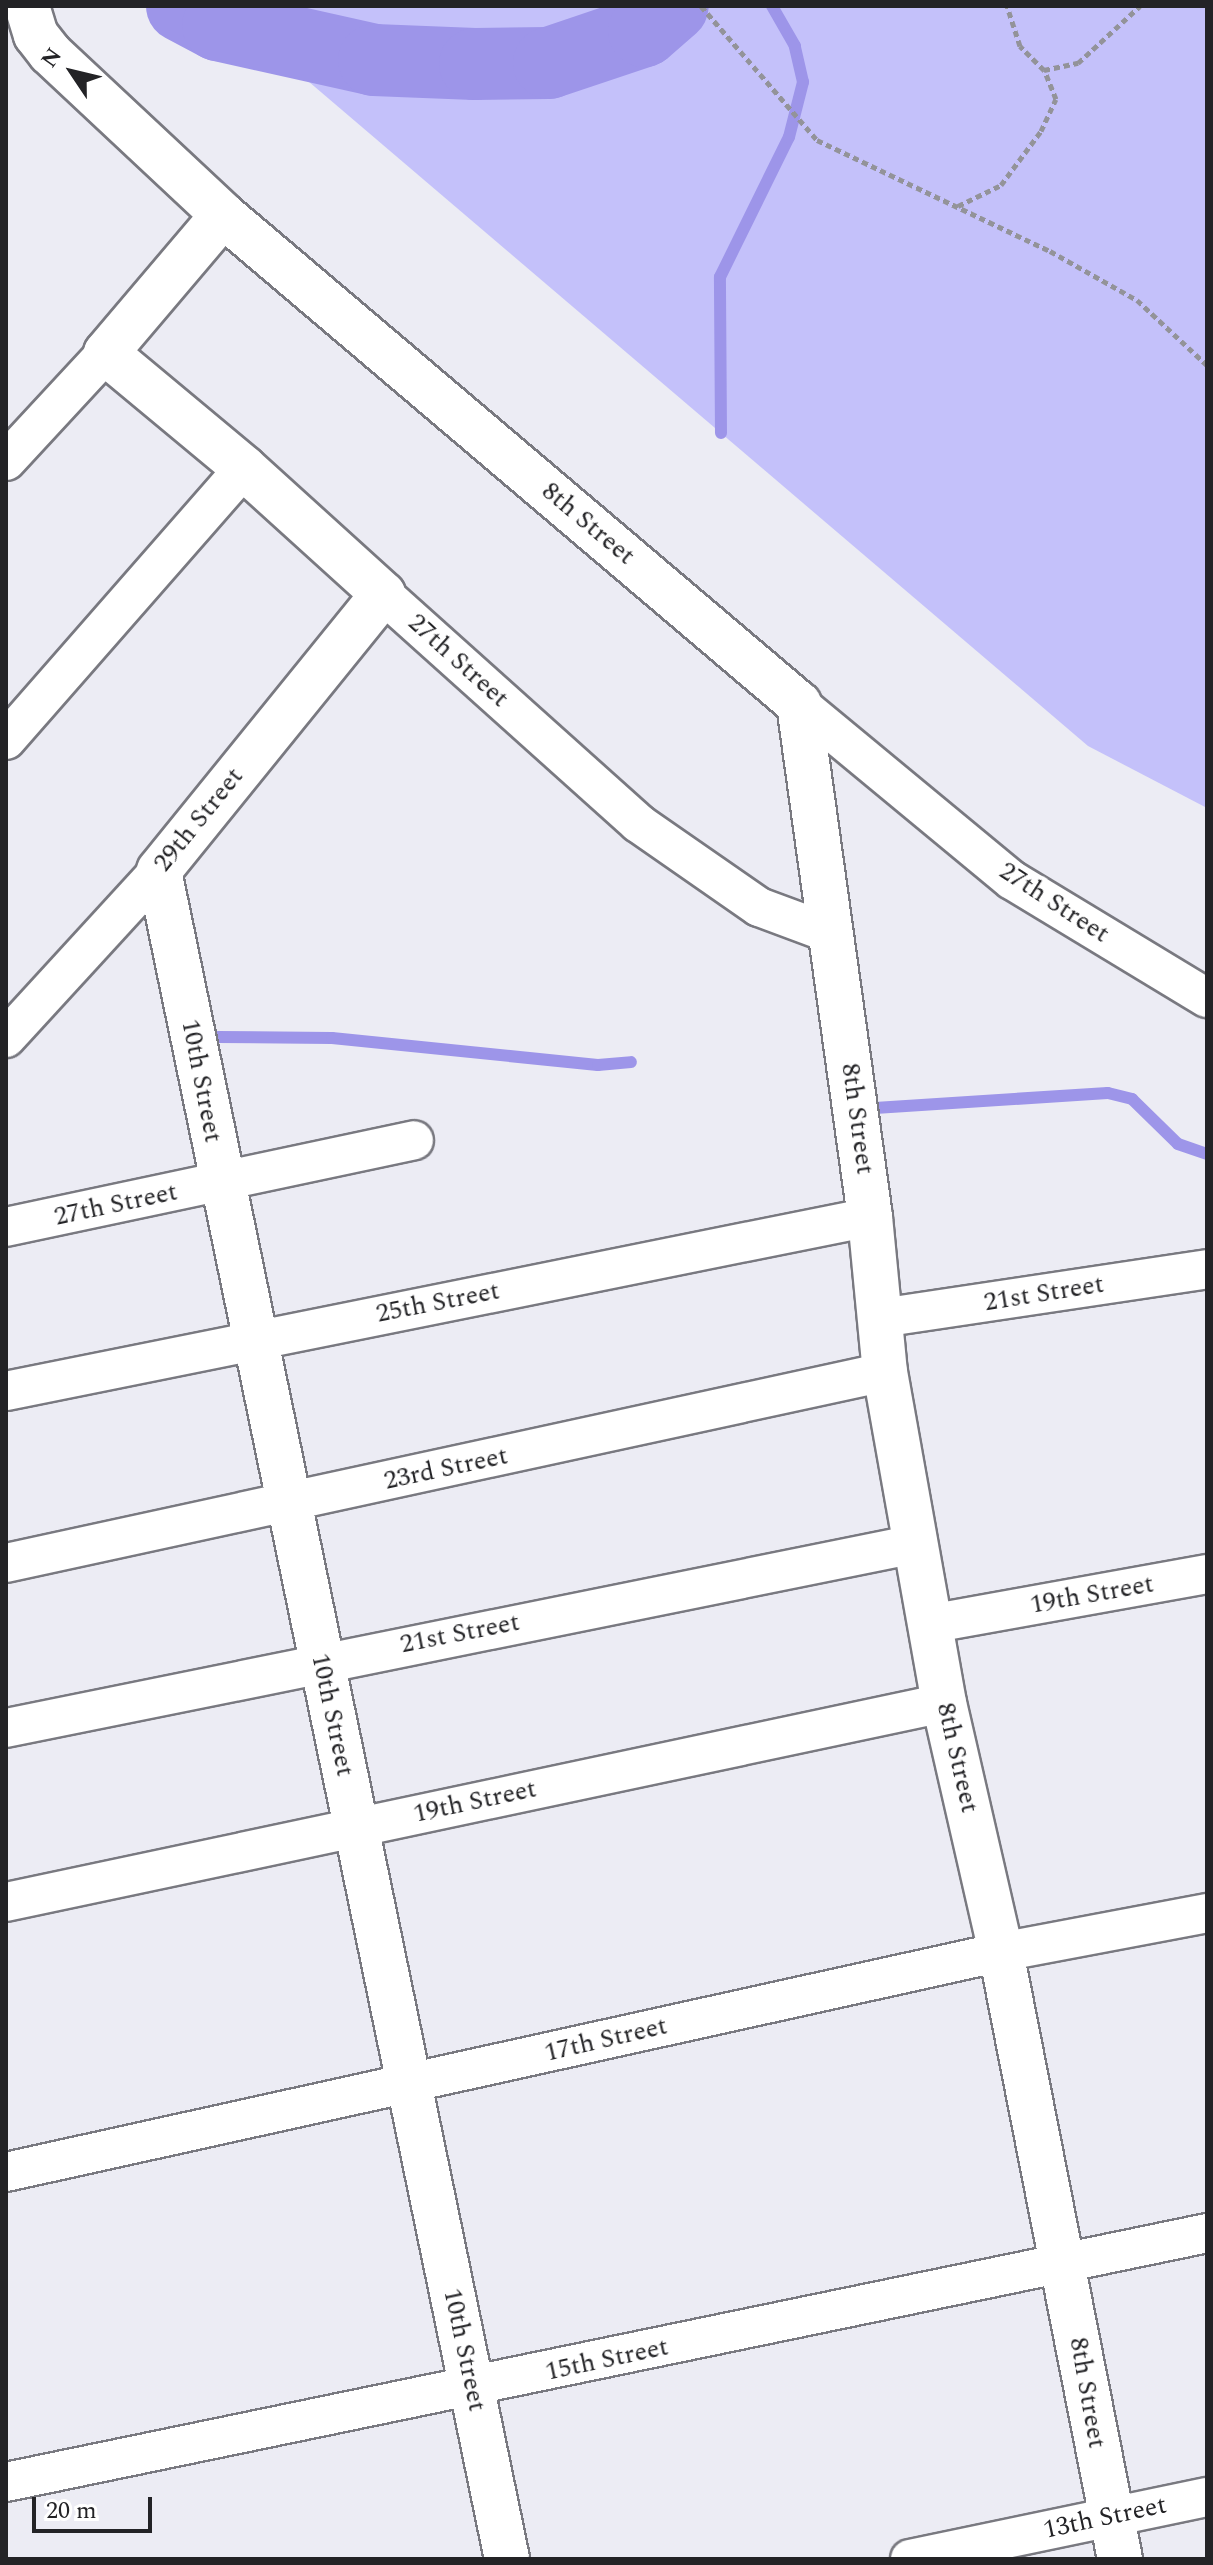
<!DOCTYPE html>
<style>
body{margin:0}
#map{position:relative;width:1213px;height:2565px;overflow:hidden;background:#ececf4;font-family:Spectral,serif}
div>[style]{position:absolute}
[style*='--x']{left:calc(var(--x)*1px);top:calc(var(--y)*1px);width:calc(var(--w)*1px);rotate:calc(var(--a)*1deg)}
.green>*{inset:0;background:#c4c1fa}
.stream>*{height:12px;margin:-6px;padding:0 6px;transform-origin:6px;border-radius:6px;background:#9d95e9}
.river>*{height:72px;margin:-36px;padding:0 36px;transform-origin:36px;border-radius:36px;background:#9d95e9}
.path>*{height:5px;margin-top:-2.5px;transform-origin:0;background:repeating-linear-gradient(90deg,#939399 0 6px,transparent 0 10px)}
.roads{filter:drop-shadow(2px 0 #797980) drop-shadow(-2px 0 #797980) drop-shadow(0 2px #797980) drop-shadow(0 -2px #797980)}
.street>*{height:38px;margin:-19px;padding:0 19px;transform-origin:19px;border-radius:19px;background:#fff}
.secondary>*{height:44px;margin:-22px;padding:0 22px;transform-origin:22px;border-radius:22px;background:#fff}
span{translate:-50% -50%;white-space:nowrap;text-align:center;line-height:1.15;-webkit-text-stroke:8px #fff;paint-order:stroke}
.street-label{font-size:26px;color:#232326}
.frame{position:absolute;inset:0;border:8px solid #232326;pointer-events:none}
.north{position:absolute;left:32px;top:32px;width:80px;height:80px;-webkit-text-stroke:6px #fff;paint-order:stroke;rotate:305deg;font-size:22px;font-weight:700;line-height:32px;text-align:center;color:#232326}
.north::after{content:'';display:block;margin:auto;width:28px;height:36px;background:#232326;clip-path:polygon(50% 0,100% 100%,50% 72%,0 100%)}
.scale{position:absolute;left:32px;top:2497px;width:120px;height:36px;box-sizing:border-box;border:4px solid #232326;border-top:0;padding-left:10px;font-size:24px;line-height:28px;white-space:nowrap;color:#232326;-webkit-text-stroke:6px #fff;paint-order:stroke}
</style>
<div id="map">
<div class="green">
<i style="clip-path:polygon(220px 6px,1207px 6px,1207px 808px,1088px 746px)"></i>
</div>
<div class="stream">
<i style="--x:721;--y:433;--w:156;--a:-90.4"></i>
<i style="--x:720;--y:277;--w:156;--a:-63.8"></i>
<i style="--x:789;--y:137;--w:57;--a:-75.7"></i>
<i style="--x:803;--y:82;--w:37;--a:-103"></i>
<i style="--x:795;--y:46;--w:46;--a:-119.9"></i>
<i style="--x:218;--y:1037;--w:114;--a:0.5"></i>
<i style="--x:332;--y:1038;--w:267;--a:5.8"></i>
<i style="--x:598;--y:1065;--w:33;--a:-5"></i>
<i style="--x:875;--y:1108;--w:233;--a:-3.7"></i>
<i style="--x:1108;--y:1093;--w:25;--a:14"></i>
<i style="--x:1132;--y:1099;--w:64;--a:44.4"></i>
<i style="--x:1178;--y:1144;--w:31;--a:19"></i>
</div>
<div class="river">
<i style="--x:182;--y:6;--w:41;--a:27.8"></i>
<i style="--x:218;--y:25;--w:160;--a:12.6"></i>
<i style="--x:374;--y:60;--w:101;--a:2.3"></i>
<i style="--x:475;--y:64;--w:74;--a:-0.8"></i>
<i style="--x:549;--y:63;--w:100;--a:-18.6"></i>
<i style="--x:644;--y:31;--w:38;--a:-41"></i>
</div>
<div class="path">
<i style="--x:701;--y:6;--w:177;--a:49.1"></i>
<i style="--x:817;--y:140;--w:258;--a:25.5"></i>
<i style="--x:1050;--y:251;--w:100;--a:29.4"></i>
<i style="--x:1137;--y:300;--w:96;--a:42.9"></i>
<i style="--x:1044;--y:70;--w:35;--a:-12"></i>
<i style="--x:1078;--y:63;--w:84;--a:-42.6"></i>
<i style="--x:958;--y:206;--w:48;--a:-26"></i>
<i style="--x:1001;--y:185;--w:67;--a:-53.5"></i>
<i style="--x:1041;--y:131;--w:35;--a:-65"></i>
<i style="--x:1056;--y:99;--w:31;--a:-112"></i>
<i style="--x:1044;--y:70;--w:34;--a:-135"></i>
<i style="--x:1020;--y:46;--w:42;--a:-108"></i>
</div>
<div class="roads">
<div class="street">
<i style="--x:6;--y:461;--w:147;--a:-47.2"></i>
<i style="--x:383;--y:594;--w:343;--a:41.9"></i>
<i style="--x:638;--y:823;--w:147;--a:34.8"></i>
<i style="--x:759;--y:907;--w:78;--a:20.3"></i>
<i style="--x:799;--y:704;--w:276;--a:39.6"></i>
<i style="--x:1012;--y:880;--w:228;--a:31.2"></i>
<i style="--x:6;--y:740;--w:361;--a:-48.8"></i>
<i style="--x:6;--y:1038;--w:226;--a:-47.5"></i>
<i style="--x:6;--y:1227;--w:417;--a:-12"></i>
<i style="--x:881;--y:1318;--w:330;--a:-8.5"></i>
<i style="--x:6;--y:1391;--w:881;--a:-11.39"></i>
<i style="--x:6;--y:1563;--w:900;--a:-12.26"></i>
<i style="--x:929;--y:1624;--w:282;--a:-10.2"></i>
<i style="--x:6;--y:1728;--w:927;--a:-11.44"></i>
<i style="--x:6;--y:1902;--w:959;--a:-11.98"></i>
<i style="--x:6;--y:2172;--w:1019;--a:-12.47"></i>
<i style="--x:1001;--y:1952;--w:210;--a:-10.7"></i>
<i style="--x:6;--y:2482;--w:1227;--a:-11.71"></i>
<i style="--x:910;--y:2559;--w:303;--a:-11.8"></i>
</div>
<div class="secondary">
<i style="--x:27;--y:6;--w:30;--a:73"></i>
<i style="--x:36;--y:35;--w:23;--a:52"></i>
<i style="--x:50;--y:53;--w:237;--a:43.1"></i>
<i style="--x:223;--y:215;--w:756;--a:40.33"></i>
<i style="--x:799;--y:704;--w:518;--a:82.12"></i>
<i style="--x:870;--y:1217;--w:156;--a:84.5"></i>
<i style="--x:885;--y:1372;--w:336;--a:79.9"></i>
<i style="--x:944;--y:1703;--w:255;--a:77.1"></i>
<i style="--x:1001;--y:1952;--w:619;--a:78.91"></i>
<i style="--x:223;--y:215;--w:181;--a:130.3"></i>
<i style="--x:106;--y:353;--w:180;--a:39.8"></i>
<i style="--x:244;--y:468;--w:188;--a:42.2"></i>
<i style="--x:383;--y:594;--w:356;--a:129"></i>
<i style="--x:159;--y:871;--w:1723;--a:78.35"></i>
</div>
</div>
<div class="street-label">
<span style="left:588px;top:524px;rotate:40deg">8th Street</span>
<span style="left:458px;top:661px;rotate:42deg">27th Street</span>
<span style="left:199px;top:820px;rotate:-51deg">29th Street</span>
<span style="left:1054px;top:903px;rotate:33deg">27th Street</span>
<span style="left:201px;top:1081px;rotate:79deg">10th Street</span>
<span style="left:857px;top:1119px;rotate:82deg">8th Street</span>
<span style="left:116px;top:1205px;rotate:-12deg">27th Street</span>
<span style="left:1044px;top:1294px;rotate:-9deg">21st Street</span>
<span style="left:438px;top:1303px;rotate:-11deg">25th Street</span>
<span style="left:446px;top:1469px;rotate:-12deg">23rd Street</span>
<span style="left:1092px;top:1595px;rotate:-10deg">19th Street</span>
<span style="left:460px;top:1634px;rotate:-11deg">21st Street</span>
<span style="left:332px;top:1715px;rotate:78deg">10th Street</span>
<span style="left:957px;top:1758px;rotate:77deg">8th Street</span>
<span style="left:475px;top:1802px;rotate:-12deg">19th Street</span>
<span style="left:606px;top:2040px;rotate:-13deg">17th Street</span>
<span style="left:464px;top:2350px;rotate:78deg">10th Street</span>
<span style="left:607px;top:2360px;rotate:-12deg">15th Street</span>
<span style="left:1087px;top:2393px;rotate:80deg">8th Street</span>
<span style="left:1105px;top:2518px;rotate:-12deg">13th Street</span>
</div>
<div class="frame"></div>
<div class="north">N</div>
<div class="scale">20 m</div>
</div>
